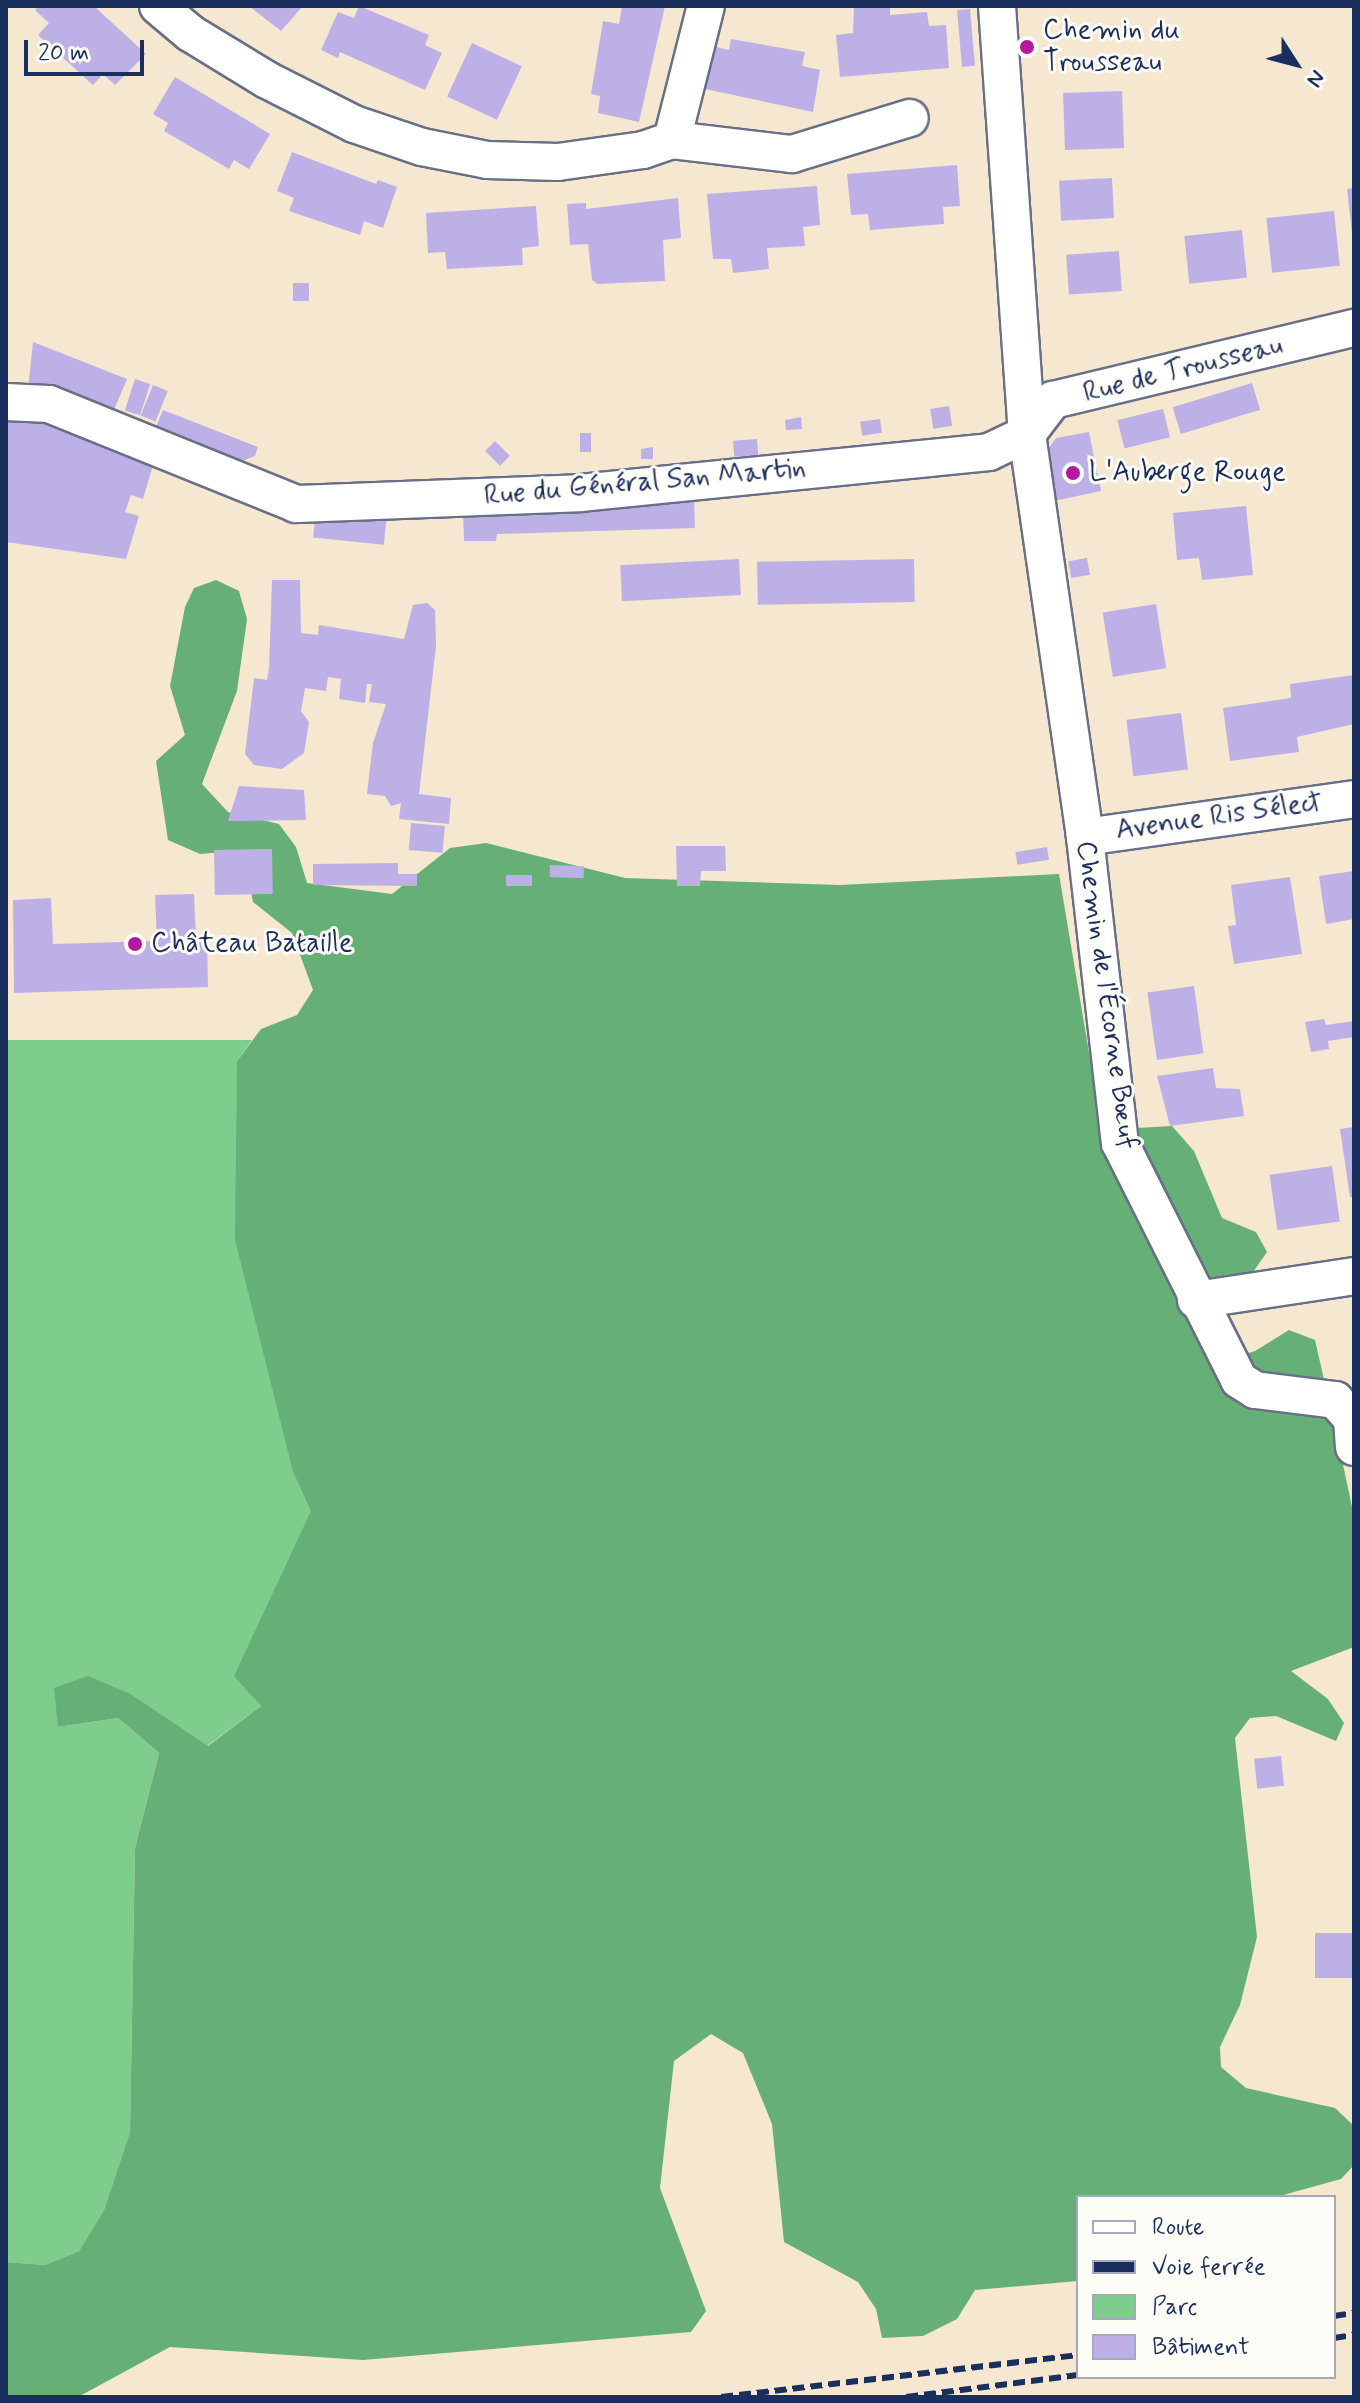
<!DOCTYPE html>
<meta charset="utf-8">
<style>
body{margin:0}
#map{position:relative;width:1360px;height:2403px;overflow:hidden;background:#f6e7d1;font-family:Mynerve,sans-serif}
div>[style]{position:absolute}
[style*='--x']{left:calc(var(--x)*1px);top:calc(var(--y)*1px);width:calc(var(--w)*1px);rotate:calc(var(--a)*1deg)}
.green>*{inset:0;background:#7ecd8d}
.forest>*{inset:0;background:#66b078}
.building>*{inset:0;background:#bdb0e6;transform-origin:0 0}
.roads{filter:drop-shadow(2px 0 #686f86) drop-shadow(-2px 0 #686f86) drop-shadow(0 2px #686f86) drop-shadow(0 -2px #686f86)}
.minor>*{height:36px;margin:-18px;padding:0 18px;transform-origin:18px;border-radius:18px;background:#fff}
.rail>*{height:6px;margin-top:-3px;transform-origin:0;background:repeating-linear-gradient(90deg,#1b2f5e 0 12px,transparent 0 18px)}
.dots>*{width:22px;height:22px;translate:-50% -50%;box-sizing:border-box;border:4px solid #fdfcf7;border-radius:50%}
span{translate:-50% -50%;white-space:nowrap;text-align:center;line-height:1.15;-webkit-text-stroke:6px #fdfcf7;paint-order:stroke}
.poi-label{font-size:28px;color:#1b2f5e}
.left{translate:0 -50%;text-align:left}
.street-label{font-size:28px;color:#1b2f5e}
.frame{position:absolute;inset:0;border:8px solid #1b2f5e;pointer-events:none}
.legend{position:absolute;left:1076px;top:2195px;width:260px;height:184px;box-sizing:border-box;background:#fdfcf7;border:2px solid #a3aaba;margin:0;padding:10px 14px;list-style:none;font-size:24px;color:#1b2f5e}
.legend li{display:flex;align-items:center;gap:16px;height:40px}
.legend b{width:40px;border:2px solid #a3aaba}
.north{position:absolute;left:1256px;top:24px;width:80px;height:80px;-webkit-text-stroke:6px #fdfcf7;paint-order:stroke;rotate:126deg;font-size:22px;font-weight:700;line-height:32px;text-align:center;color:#1b2f5e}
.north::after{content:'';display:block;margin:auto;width:28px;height:36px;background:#1b2f5e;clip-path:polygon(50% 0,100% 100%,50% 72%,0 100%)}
.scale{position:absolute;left:24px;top:40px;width:120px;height:36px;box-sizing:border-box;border:4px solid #1b2f5e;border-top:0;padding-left:10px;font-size:24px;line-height:28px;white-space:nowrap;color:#1b2f5e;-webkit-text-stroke:6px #fdfcf7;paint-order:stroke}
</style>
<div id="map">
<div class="green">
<i style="clip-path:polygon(6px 1040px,252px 1040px,237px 1061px,238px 1121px,293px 1472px,312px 1511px,235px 1675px,261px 1706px,207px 1746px,131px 1694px,58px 1727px,118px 1718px,159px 1753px,135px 1848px,130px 2132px,104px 2210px,79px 2251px,45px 2265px,6px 2262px)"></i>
</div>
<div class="forest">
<i style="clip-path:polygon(216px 580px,239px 591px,247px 619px,237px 691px,202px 784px,228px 812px,279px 824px,296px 847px,307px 883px,392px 894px,450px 848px,486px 843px,625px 878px,840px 885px,1059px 874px,1102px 1130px,1172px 1126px,1194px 1151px,1222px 1218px,1256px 1232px,1267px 1252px,1210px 1334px,1232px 1358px,1255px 1351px,1289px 1330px,1315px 1340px,1336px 1432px,1354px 1516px,1354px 1647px,1291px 1671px,1328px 1699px,1344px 1723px,1336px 1741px,1276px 1716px,1250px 1718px,1235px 1738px,1257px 1937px,1240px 2005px,1220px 2047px,1221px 2067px,1246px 2088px,1335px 2108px,1354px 2126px,1354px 2165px,1341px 2179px,1276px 2197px,1078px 2197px,1078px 2281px,975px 2290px,957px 2319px,923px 2336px,882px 2338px,876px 2309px,858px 2282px,784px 2242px,772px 2124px,743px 2053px,711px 2034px,674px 2061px,660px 2188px,706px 2311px,691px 2332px,363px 2360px,170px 2347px,78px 2397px,6px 2397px,6px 2262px,45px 2265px,79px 2251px,104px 2210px,130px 2132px,135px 1848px,159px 1753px,118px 1718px,58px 1727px,54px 1688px,88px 1676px,131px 1694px,208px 1746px,261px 1706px,234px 1676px,311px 1511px,293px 1472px,235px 1240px,237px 1061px,261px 1029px,297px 1015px,313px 990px,292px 933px,253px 902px,243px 850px,200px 854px,168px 840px,156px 761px,185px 735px,170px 686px,185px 607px,194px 588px)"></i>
</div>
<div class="building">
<i style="clip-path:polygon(39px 6px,94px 6px,146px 54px,115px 85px,103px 74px,93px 85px,38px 35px,49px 23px,35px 10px)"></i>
<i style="clip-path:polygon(249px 6px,303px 6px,281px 31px)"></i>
<i style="clip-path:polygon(359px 6px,429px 35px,425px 45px,442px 53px,425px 90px,340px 52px,338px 58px,321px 50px,338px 12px,354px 18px)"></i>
<i style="clip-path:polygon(622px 6px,665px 6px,639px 122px,598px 113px,600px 96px,591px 94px,603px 21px,619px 24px)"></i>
<i style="clip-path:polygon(854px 6px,890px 6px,890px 15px,927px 12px,929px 26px,946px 25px,949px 68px,840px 77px,836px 35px,853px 33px)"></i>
<i style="left:970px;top:9px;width:57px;height:13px;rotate:85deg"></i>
<i style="clip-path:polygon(731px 39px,805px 52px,802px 66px,820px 70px,813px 112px,705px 89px,712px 46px,729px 50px)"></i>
<i style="left:472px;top:43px;width:55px;height:59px;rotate:25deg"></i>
<i style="clip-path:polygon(175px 77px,270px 134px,249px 169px,234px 160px,229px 169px,164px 131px,168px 123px,153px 114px)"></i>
<i style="left:1122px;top:91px;width:57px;height:59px;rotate:88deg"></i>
<i style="clip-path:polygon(292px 152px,376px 184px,378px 180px,397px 187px,383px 228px,364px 221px,360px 235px,289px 211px,294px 198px,277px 191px)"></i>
<i style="clip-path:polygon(957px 165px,960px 206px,943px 207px,944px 224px,870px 230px,868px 214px,851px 215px,847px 174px)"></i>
<i style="left:1112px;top:178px;width:40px;height:53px;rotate:87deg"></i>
<i style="clip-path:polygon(817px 186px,820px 225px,803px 227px,805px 246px,767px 248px,769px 269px,733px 273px,731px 259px,713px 259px,707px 194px)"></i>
<i style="clip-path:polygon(1354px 188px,1354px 233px,1352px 233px,1347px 189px)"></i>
<i style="clip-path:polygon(678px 198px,681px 238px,663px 240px,665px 281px,598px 284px,592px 280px,588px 244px,570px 245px,567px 204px,586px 203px,586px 209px)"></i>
<i style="clip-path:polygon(536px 206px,539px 246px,522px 248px,523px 265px,447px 269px,445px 252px,428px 253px,426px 213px)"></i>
<i style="left:1334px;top:211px;width:55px;height:68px;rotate:84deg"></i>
<i style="left:1242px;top:230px;width:48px;height:58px;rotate:84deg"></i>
<i style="left:1119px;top:251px;width:40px;height:53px;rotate:86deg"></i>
<i style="left:293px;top:283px;width:16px;height:18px"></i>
<i style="clip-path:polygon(33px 342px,127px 379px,113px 412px,53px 387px,28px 389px)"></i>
<i style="left:135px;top:379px;width:16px;height:33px;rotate:18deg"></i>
<i style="left:1252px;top:383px;width:28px;height:83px;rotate:73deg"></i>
<i style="left:153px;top:385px;width:16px;height:33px;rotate:22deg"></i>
<i style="left:949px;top:406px;width:20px;height:19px;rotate:81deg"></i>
<i style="left:1163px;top:409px;width:29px;height:47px;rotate:76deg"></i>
<i style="clip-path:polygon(163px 410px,258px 447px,255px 456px,232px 465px,155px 429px)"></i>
<i style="clip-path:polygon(6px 417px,42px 421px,154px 462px,143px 499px,131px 495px,125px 512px,139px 516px,126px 559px,6px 542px)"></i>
<i style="clip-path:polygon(801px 417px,802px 429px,786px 430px,785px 420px)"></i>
<i style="left:880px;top:419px;width:14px;height:20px;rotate:82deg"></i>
<i style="clip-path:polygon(1089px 432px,1101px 491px,1054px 501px,1044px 455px,1056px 438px)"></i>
<i style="left:591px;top:433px;width:19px;height:11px;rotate:90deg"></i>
<i style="left:757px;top:439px;width:16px;height:24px;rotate:86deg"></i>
<i style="left:495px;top:441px;width:21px;height:14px;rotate:45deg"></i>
<i style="clip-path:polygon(653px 447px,653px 459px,641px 459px,641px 449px)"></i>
<i style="clip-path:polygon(694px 499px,695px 528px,497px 534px,496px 541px,464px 541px,463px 511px)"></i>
<i style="clip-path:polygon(1246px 506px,1253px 575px,1202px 580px,1199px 558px,1177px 560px,1173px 513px)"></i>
<i style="left:387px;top:514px;width:31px;height:71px;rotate:96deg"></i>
<i style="left:1087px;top:558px;width:17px;height:19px;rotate:80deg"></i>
<i style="left:739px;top:559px;width:36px;height:119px;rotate:87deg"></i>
<i style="left:914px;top:559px;width:43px;height:157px;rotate:89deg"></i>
<i style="clip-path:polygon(272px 580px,300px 580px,301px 633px,318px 635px,319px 625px,404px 639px,413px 605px,427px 603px,435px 610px,436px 646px,419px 794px,451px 798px,449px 824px,399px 819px,401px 803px,391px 806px,385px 796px,367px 794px,373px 743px,386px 704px,369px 702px,372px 684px,367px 684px,365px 703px,339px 699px,341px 679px,328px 677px,326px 691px,305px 688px,301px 711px,309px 722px,304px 753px,282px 769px,254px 765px,245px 754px,254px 678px,267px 680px,269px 668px)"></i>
<i style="left:1156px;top:604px;width:65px;height:54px;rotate:81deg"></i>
<i style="clip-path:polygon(1354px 675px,1354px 724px,1297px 737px,1299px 752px,1230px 761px,1223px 708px,1291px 698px,1290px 684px)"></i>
<i style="left:1181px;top:713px;width:57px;height:55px;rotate:83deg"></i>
<i style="clip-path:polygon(239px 786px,304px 790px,306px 820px,228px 821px)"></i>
<i style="left:411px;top:823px;width:34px;height:27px;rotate:5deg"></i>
<i style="clip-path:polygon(676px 846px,725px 846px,726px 871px,701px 871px,700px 886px,677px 886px)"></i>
<i style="left:1047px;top:847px;width:13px;height:32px;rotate:81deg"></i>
<i style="left:272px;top:849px;width:45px;height:58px;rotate:89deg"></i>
<i style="clip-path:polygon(398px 863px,398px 874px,417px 874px,417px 886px,313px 885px,313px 864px)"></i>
<i style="left:550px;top:865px;width:34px;height:12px;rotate:2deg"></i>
<i style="clip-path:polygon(1354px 871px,1354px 919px,1326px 924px,1319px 876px)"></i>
<i style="left:506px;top:875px;width:26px;height:11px"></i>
<i style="clip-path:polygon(1290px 877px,1302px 954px,1234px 964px,1228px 926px,1236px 925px,1231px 885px)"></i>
<i style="clip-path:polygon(194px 894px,196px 938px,207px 938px,208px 987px,14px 993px,13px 900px,51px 898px,53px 944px,157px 941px,155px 895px)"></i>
<i style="left:1194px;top:986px;width:68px;height:47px;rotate:82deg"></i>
<i style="clip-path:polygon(1324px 1019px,1326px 1025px,1354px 1021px,1354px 1037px,1328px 1041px,1329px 1049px,1311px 1052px,1305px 1022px)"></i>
<i style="clip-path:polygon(1213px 1068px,1216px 1088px,1240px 1089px,1244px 1116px,1170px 1126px,1157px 1076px)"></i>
<i style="clip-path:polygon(1354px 1127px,1354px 1197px,1350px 1197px,1340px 1129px)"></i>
<i style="left:1332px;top:1166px;width:56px;height:63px;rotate:82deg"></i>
<i style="left:1281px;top:1756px;width:30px;height:27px;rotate:84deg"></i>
<i style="left:1354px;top:1933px;width:45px;height:39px;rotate:90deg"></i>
</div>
<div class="roads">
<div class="minor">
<i style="--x:158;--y:6;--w:42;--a:40.2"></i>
<i style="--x:190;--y:33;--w:90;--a:31.4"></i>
<i style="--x:267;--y:80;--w:97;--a:26.8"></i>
<i style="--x:354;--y:124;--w:72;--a:18.7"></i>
<i style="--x:422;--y:147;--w:66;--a:11.3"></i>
<i style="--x:487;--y:160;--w:71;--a:1.6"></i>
<i style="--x:558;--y:162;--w:86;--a:-8"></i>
<i style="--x:643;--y:150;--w:31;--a:-19"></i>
<i style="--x:672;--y:140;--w:138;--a:-75.8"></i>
<i style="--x:997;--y:6;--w:429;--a:86"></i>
<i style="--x:1027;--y:434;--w:407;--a:81.8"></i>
<i style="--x:1085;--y:837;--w:308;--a:83.5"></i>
<i style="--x:1120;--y:1143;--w:265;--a:63.3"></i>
<i style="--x:1239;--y:1380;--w:19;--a:32"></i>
<i style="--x:1255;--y:1390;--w:81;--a:7.1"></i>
<i style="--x:1335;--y:1400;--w:25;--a:48"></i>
<i style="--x:1352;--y:1419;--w:28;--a:86"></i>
<i style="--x:672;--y:140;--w:121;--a:6.7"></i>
<i style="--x:792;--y:154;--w:123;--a:-17"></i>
<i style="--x:6;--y:402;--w:43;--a:2.7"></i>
<i style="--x:49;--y:404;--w:266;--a:22"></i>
<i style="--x:296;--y:504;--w:284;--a:-2.2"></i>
<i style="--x:580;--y:493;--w:411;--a:-5.7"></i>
<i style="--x:989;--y:452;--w:42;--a:-25.3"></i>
<i style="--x:1027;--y:434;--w:43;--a:-52.6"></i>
<i style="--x:1053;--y:400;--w:309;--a:-13.5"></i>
<i style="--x:1085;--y:837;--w:272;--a:-8"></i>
<i style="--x:1196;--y:1300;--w:160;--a:-8.6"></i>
</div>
</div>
<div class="rail">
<i style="--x:1334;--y:2316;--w:20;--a:-9"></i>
<i style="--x:1334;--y:2338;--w:20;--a:-9"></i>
<i style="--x:721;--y:2397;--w:359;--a:-6.7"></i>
<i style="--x:906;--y:2397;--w:173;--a:-7.3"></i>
</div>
<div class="dots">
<i style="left:1027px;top:47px;background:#b5179e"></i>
<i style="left:1073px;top:473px;background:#b5179e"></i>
<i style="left:135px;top:944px;background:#b5179e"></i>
</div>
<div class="poi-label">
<span class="left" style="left:1043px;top:47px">Chemin du<br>Trousseau</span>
<span class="left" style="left:1089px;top:473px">L'Auberge Rouge</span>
<span class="left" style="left:151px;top:944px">Château Bataille</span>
</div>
<div class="street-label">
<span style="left:1183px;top:370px;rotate:-14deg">Rue de Trousseau</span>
<span style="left:645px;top:483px;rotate:-5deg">Rue du Général San Martin</span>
<span style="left:1219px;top:817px;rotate:-8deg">Avenue Ris Sélect</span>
<span style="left:1106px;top:995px;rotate:82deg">Chemin de l'Écorne Bœuf</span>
</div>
<div class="frame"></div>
<ul class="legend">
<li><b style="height:10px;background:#fff"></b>Route</li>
<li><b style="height:10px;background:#1b2f5e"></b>Voie ferrée</li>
<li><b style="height:22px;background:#7ecd8d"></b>Parc</li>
<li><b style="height:22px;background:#bdb0e6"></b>Bâtiment</li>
</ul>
<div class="north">N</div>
<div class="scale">20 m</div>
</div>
